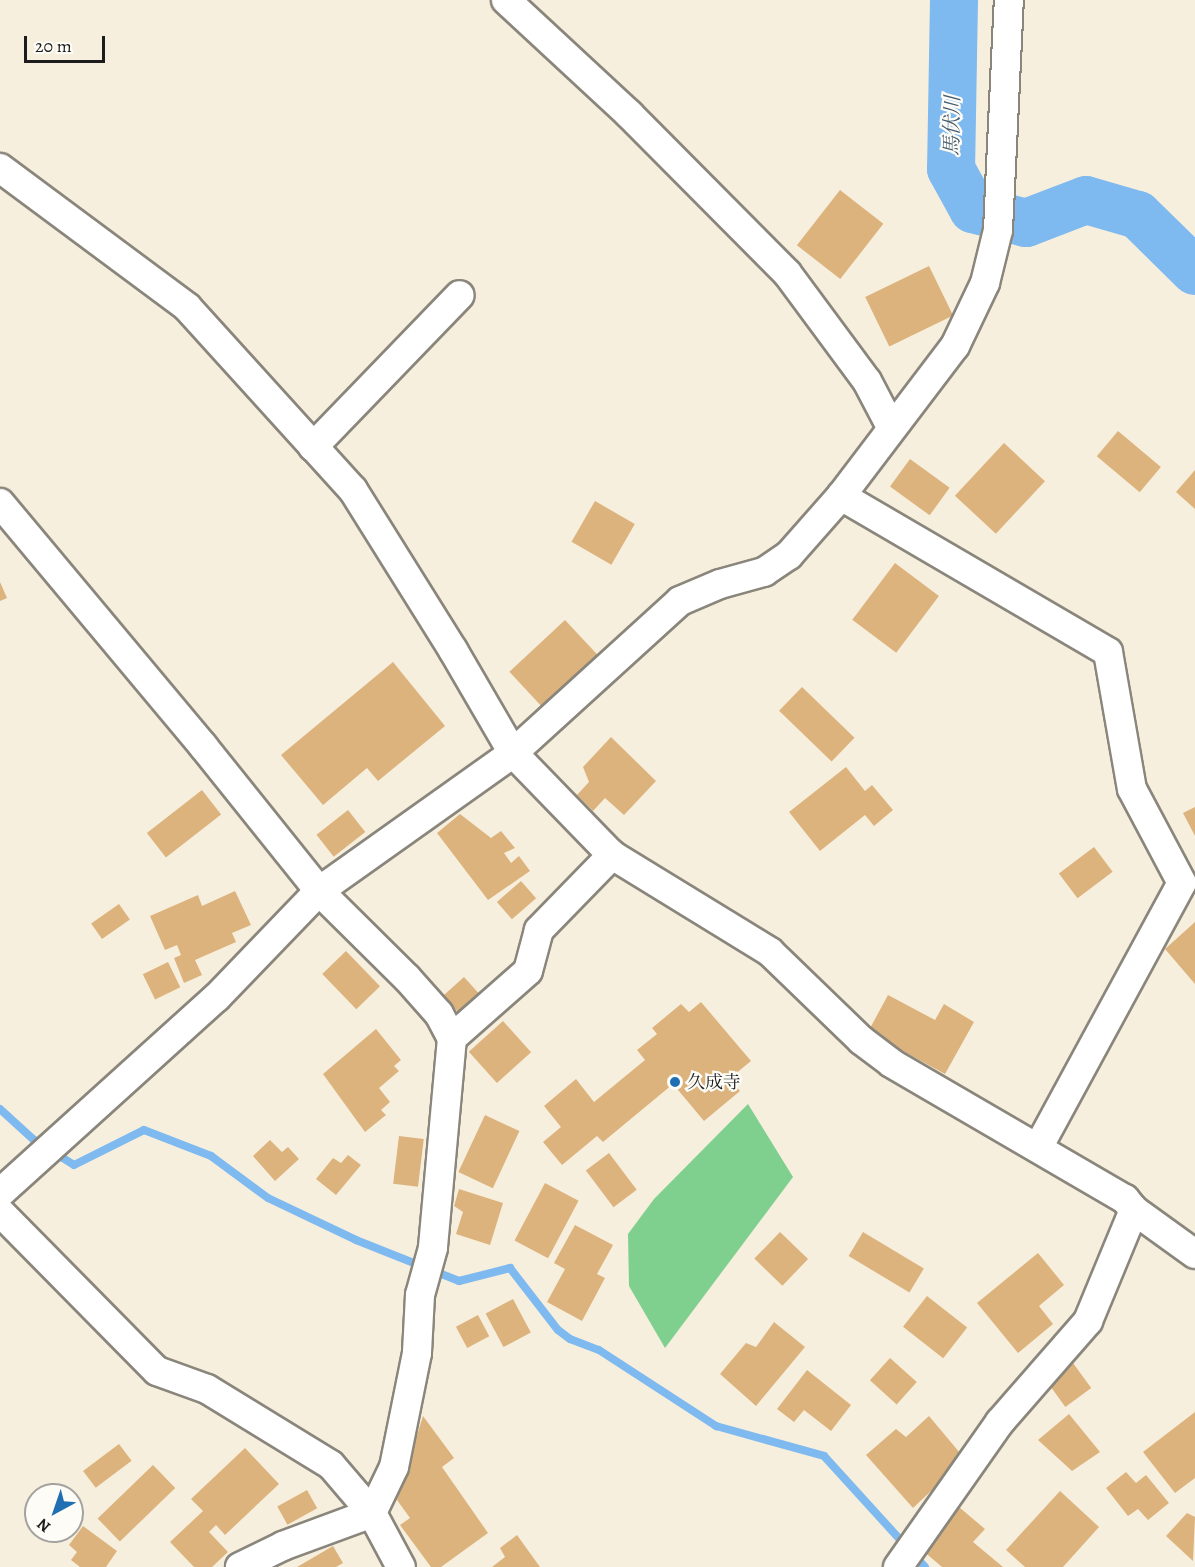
<!DOCTYPE html>
<meta charset="utf-8">
<style>
body{margin:0}
#map{position:relative;width:1195px;height:1567px;overflow:hidden;background:#f7efdd;font-family:Alegreya,"Noto Serif JP",serif}
div>[style]{position:absolute}
[style*='--x']{left:calc(var(--x)*1px);top:calc(var(--y)*1px);width:calc(var(--w)*1px);rotate:calc(var(--a)*1deg)}
.green>*{inset:0;background:#7fcf8f}
.stream>*{height:8px;margin:-4px;padding:0 4px;transform-origin:4px;border-radius:4px;background:#7eb9f0}
.river>*{height:48px;margin:-24px;padding:0 24px;transform-origin:24px;border-radius:24px;background:#7eb9f0}
.building>*{inset:0;background:#ddb37d;transform-origin:0 0}
.roads{filter:drop-shadow(2px 0 #8a867c) drop-shadow(-2px 0 #8a867c) drop-shadow(0 2px #8a867c) drop-shadow(0 -2px #8a867c)}
.minor>*{height:28px;margin:-14px;padding:0 14px;transform-origin:14px;border-radius:14px;background:#fff}
.dots>*{width:16px;height:16px;translate:-50% -50%;box-sizing:border-box;border:3px solid #fdfcf7;border-radius:50%}
span{translate:-50% -50%;white-space:nowrap;text-align:center;line-height:1.15;-webkit-text-stroke:4.5px #fdfcf7;paint-order:stroke}
.poi-label{font-size:18px;color:#1c1c1c}
.left{translate:0 -50%;text-align:left}
.water-label{font-size:20px;color:#435b71;font-style:italic}
.north{position:absolute;left:24px;top:1483px;width:60px;height:60px;box-sizing:border-box;background:#fdfcf7;border:2px solid #a3a29f;border-radius:50%;rotate:220deg;font-size:16px;font-weight:700;line-height:24px;text-align:center;color:#1c1c1c}
.north::after{content:'';display:block;margin:auto;width:21px;height:27px;background:#1f6fb2;clip-path:polygon(50% 0,100% 100%,50% 72%,0 100%)}
.scale{position:absolute;left:24px;top:36px;width:81px;height:27px;box-sizing:border-box;border:3px solid #1c1c1c;border-top:0;padding-left:8px;font-size:18px;line-height:21px;white-space:nowrap;color:#1c1c1c;-webkit-text-stroke:4px #fdfcf7;paint-order:stroke}
</style>
<div id="map">
<div class="green">
<i style="clip-path:polygon(748px 1104px,793px 1177px,665px 1348px,629px 1286px,628px 1234px,654px 1199px)"></i>
</div>
<div class="stream">
<i style="--x:0;--y:1109;--w:46;--a:42.4"></i>
<i style="--x:34;--y:1140;--w:47;--a:32"></i>
<i style="--x:74;--y:1165;--w:78;--a:-26.6"></i>
<i style="--x:144;--y:1130;--w:72;--a:21.2"></i>
<i style="--x:211;--y:1156;--w:71;--a:36.4"></i>
<i style="--x:268;--y:1198;--w:98;--a:25.5"></i>
<i style="--x:356;--y:1240;--w:111;--a:21.7"></i>
<i style="--x:459;--y:1281;--w:53;--a:-14.3"></i>
<i style="--x:510;--y:1268;--w:78;--a:52.3"></i>
<i style="--x:558;--y:1330;--w:15;--a:37"></i>
<i style="--x:570;--y:1339;--w:31;--a:21"></i>
<i style="--x:599;--y:1350;--w:140;--a:33"></i>
<i style="--x:716;--y:1426;--w:112;--a:15.5"></i>
<i style="--x:824;--y:1456;--w:150;--a:47.7"></i>
</div>
<div class="river">
<i style="--x:954;--y:0;--w:169;--a:91"></i>
<i style="--x:951;--y:169;--w:46;--a:61.2"></i>
<i style="--x:973;--y:209;--w:55;--a:14.8"></i>
<i style="--x:1026;--y:223;--w:64;--a:-21"></i>
<i style="--x:1086;--y:200;--w:54;--a:16.1"></i>
<i style="--x:1138;--y:215;--w:80;--a:44.5"></i>
</div>
<div class="building">
<i style="left:840px;top:190px;width:55px;height:70px;rotate:38deg"></i>
<i style="left:929px;top:266px;width:55px;height:71px;rotate:64deg"></i>
<i style="left:1118px;top:431px;width:56px;height:33px;rotate:40deg"></i>
<i style="left:1004px;top:443px;width:56px;height:72px;rotate:43deg"></i>
<i style="left:910px;top:459px;width:49px;height:34px;rotate:36deg"></i>
<i style="clip-path:polygon(1195px 470px,1195px 509px,1176px 492px)"></i>
<i style="left:595px;top:501px;width:46px;height:47px;rotate:30deg"></i>
<i style="left:895px;top:563px;width:55px;height:71px;rotate:37deg"></i>
<i style="clip-path:polygon(0 582px,7px 598px,0 601px)"></i>
<i style="left:565px;top:620px;width:49px;height:76px;rotate:47deg"></i>
<i style="clip-path:polygon(393px 662px,445px 726px,378px 781px,367px 768px,323px 805px,281px 755px)"></i>
<i style="left:802px;top:687px;width:73px;height:33px;rotate:44deg"></i>
<i style="clip-path:polygon(611px 737px,656px 781px,624px 815px,605px 798px,593px 811px,577px 795px,589px 782px,583px 767px)"></i>
<i style="clip-path:polygon(846px 767px,865px 791px,872px 785px,893px 810px,874px 826px,865px 815px,820px 851px,789px 812px)"></i>
<i style="left:202px;top:790px;width:31px;height:70px;rotate:52deg"></i>
<i style="clip-path:polygon(1195px 807px,1195px 836px,1183px 813px)"></i>
<i style="left:348px;top:810px;width:28px;height:40px;rotate:52deg"></i>
<i style="clip-path:polygon(460px 814px,491px 838px,501px 831px,515px 848px,504px 853px,511px 863px,519px 856px,530px 871px,488px 900px,437px 833px)"></i>
<i style="left:1094px;top:847px;width:31px;height:44px;rotate:53deg"></i>
<i style="left:521px;top:881px;width:23px;height:32px;rotate:49deg"></i>
<i style="clip-path:polygon(235px 891px,251px 925px,232px 933px,236px 942px,195px 960px,202px 975px,184px 983px,174px 958px,181px 955px,177px 945px,165px 950px,150px 916px,198px 895px,202px 906px)"></i>
<i style="left:119px;top:904px;width:19px;height:34px;rotate:55deg"></i>
<i style="clip-path:polygon(1195px 922px,1195px 984px,1165px 949px)"></i>
<i style="left:346px;top:951px;width:49px;height:33px;rotate:46deg"></i>
<i style="left:168px;top:962px;width:28px;height:28px;rotate:64deg"></i>
<i style="left:464px;top:977px;width:27px;height:28px;rotate:48deg"></i>
<i style="clip-path:polygon(888px 995px,935px 1020px,944px 1004px,974px 1022px,945px 1074px,868px 1032px)"></i>
<i style="clip-path:polygon(701px 1002px,751px 1061px,729px 1079px,740px 1091px,704px 1121px,673px 1084px,603px 1142px,597px 1136px,562px 1165px,543px 1142px,561px 1127px,544px 1106px,576px 1079px,594px 1102px,645px 1060px,637px 1050px,657px 1034px,652px 1028px,681px 1004px,689px 1012px)"></i>
<i style="left:503px;top:1021px;width:42px;height:46px;rotate:48deg"></i>
<i style="clip-path:polygon(376px 1029px,401px 1060px,394px 1066px,399px 1071px,379px 1088px,390px 1102px,381px 1110px,386px 1115px,365px 1132px,323px 1074px)"></i>
<i style="left:485px;top:1115px;width:38px;height:63px;rotate:25deg"></i>
<i style="left:399px;top:1136px;width:25px;height:48px;rotate:7deg"></i>
<i style="clip-path:polygon(270px 1140px,282px 1152px,288px 1147px,299px 1159px,275px 1181px,253px 1156px)"></i>
<i style="left:609px;top:1153px;width:46px;height:29px;rotate:53deg"></i>
<i style="clip-path:polygon(348px 1155px,361px 1165px,336px 1195px,316px 1179px,333px 1158px,341px 1163px)"></i>
<i style="left:545px;top:1183px;width:38px;height:65px;rotate:28deg"></i>
<i style="clip-path:polygon(459px 1189px,503px 1203px,490px 1245px,456px 1234px,463px 1212px,454px 1206px)"></i>
<i style="clip-path:polygon(575px 1225px,613px 1245px,597px 1274px,605px 1278px,582px 1321px,547px 1302px,565px 1269px,554px 1263px)"></i>
<i style="left:780px;top:1232px;width:39px;height:37px;rotate:44deg"></i>
<i style="left:863px;top:1232px;width:71px;height:28px;rotate:31deg"></i>
<i style="clip-path:polygon(1038px 1253px,1064px 1285px,1039px 1306px,1053px 1324px,1018px 1353px,977px 1303px)"></i>
<i style="left:927px;top:1296px;width:51px;height:39px;rotate:38deg"></i>
<i style="left:513px;top:1299px;width:38px;height:31px;rotate:62deg"></i>
<i style="left:478px;top:1315px;width:24px;height:25px;rotate:62deg"></i>
<i style="clip-path:polygon(774px 1322px,805px 1347px,756px 1406px,720px 1374px,746px 1343px,756px 1347px)"></i>
<i style="left:890px;top:1358px;width:36px;height:30px;rotate:42deg"></i>
<i style="left:1073px;top:1363px;width:31px;height:32px;rotate:54deg"></i>
<i style="clip-path:polygon(807px 1370px,851px 1405px,831px 1431px,804px 1410px,794px 1422px,777px 1409px)"></i>
<i style="clip-path:polygon(1195px 1412px,1195px 1478px,1175px 1493px,1143px 1452px)"></i>
<i style="clip-path:polygon(1069px 1414px,1100px 1452px,1072px 1471px,1038px 1440px)"></i>
<i style="clip-path:polygon(423px 1416px,454px 1458px,442px 1467px,488px 1533px,441px 1567px,431px 1567px,400px 1525px,410px 1518px,397px 1500px)"></i>
<i style="clip-path:polygon(929px 1416px,965px 1459px,913px 1508px,866px 1455px,896px 1429px,906px 1437px)"></i>
<i style="left:119px;top:1444px;width:21px;height:45px;rotate:53deg"></i>
<i style="clip-path:polygon(245px 1448px,279px 1484px,225px 1535px,216px 1525px,209px 1532px,228px 1552px,212px 1567px,194px 1567px,170px 1542px,203px 1511px,191px 1499px)"></i>
<i style="left:153px;top:1465px;width:32px;height:77px;rotate:46deg"></i>
<i style="clip-path:polygon(1126px 1472px,1136px 1483px,1146px 1475px,1169px 1503px,1148px 1520px,1138px 1509px,1128px 1516px,1106px 1488px)"></i>
<i style="left:307px;top:1490px;width:21px;height:34px;rotate:61deg"></i>
<i style="clip-path:polygon(1060px 1491px,1099px 1527px,1063px 1567px,1025px 1567px,1006px 1550px)"></i>
<i style="clip-path:polygon(959px 1507px,985px 1529px,973px 1542px,1003px 1567px,942px 1567px,922px 1550px)"></i>
<i style="clip-path:polygon(1187px 1513px,1195px 1517px,1193px 1561px,1166px 1536px)"></i>
<i style="clip-path:polygon(83px 1526px,117px 1551px,106px 1567px,80px 1567px,71px 1560px,77px 1552px,69px 1545px)"></i>
<i style="clip-path:polygon(517px 1535px,540px 1567px,492px 1567px,505px 1557px,500px 1548px)"></i>
<i style="clip-path:polygon(333px 1546px,343px 1563px,336px 1567px,297px 1567px)"></i>
</div>
<div class="roads">
<div class="minor">
<i style="--x:506;--y:0;--w:168;--a:42.8"></i>
<i style="--x:629;--y:114;--w:224;--a:45.2"></i>
<i style="--x:787;--y:273;--w:134;--a:53.5"></i>
<i style="--x:867;--y:381;--w:52;--a:62.4"></i>
<i style="--x:0;--y:168;--w:233;--a:36.6"></i>
<i style="--x:187;--y:307;--w:247;--a:47.8"></i>
<i style="--x:353;--y:490;--w:189;--a:58"></i>
<i style="--x:453;--y:650;--w:119;--a:59.8"></i>
<i style="--x:513;--y:753;--w:142;--a:45.9"></i>
<i style="--x:612;--y:855;--w:185;--a:31.5"></i>
<i style="--x:770;--y:952;--w:127;--a:44"></i>
<i style="--x:861;--y:1040;--w:38;--a:37"></i>
<i style="--x:891;--y:1063;--w:271;--a:30.2"></i>
<i style="--x:1125;--y:1199;--w:14;--a:51"></i>
<i style="--x:1134;--y:1210;--w:75;--a:35.8"></i>
<i style="--x:313;--y:447;--w:211;--a:-46"></i>
<i style="--x:841;--y:496;--w:309;--a:30.3"></i>
<i style="--x:1108;--y:652;--w:139;--a:80.1"></i>
<i style="--x:1132;--y:789;--w:106;--a:62"></i>
<i style="--x:0;--y:503;--w:317;--a:50.1"></i>
<i style="--x:203;--y:746;--w:186;--a:51.3"></i>
<i style="--x:319;--y:891;--w:124;--a:44.7"></i>
<i style="--x:407;--y:978;--w:48;--a:48.4"></i>
<i style="--x:439;--y:1014;--w:27;--a:62"></i>
<i style="--x:452;--y:1038;--w:211;--a:95.2"></i>
<i style="--x:433;--y:1248;--w:49;--a:105.5"></i>
<i style="--x:420;--y:1295;--w:58;--a:93"></i>
<i style="--x:417;--y:1353;--w:116;--a:101.4"></i>
<i style="--x:394;--y:1467;--w:51;--a:115.6"></i>
<i style="--x:372;--y:1513;--w:61;--a:61.8"></i>
<i style="--x:452;--y:1038;--w:101;--a:-41.4"></i>
<i style="--x:528;--y:971;--w:42;--a:-75"></i>
<i style="--x:539;--y:930;--w:105;--a:-45.8"></i>
<i style="--x:1039;--y:1146;--w:299;--a:-61.5"></i>
<i style="--x:0;--y:1193;--w:292;--a:-42.1"></i>
<i style="--x:217;--y:997;--w:147;--a:-46.1"></i>
<i style="--x:319;--y:891;--w:238;--a:-35.4"></i>
<i style="--x:513;--y:753;--w:226;--a:-42.3"></i>
<i style="--x:680;--y:601;--w:43;--a:-23"></i>
<i style="--x:720;--y:584;--w:46;--a:-15.3"></i>
<i style="--x:764;--y:572;--w:30;--a:-34"></i>
<i style="--x:789;--y:555;--w:79;--a:-48.6"></i>
<i style="--x:841;--y:496;--w:188;--a:-52.8"></i>
<i style="--x:955;--y:346;--w:70;--a:-64.5"></i>
<i style="--x:985;--y:283;--w:55;--a:-76.2"></i>
<i style="--x:998;--y:230;--w:230;--a:-87.3"></i>
<i style="--x:0;--y:1212;--w:223;--a:45.4"></i>
<i style="--x:157;--y:1371;--w:53;--a:19.8"></i>
<i style="--x:207;--y:1389;--w:145;--a:31.5"></i>
<i style="--x:331;--y:1465;--w:63;--a:49.5"></i>
<i style="--x:372;--y:1513;--w:95;--a:159.7"></i>
<i style="--x:283;--y:1546;--w:48;--a:154"></i>
<i style="--x:898;--y:1567;--w:177;--a:-54.9"></i>
<i style="--x:1000;--y:1422;--w:134;--a:-48.9"></i>
<i style="--x:1088;--y:1321;--w:120;--a:-67.5"></i>
</div>
</div>
<div class="dots">
<i style="left:675px;top:1082px;background:#1f6fb2"></i>
</div>
<div class="poi-label">
<span class="left" style="left:687px;top:1082px">久成寺</span>
</div>
<div class="water-label">
<span style="left:952px;top:126px;rotate:-89deg">馬伏川</span>
</div>
<div class="north">N</div>
<div class="scale">20 m</div>
</div>
